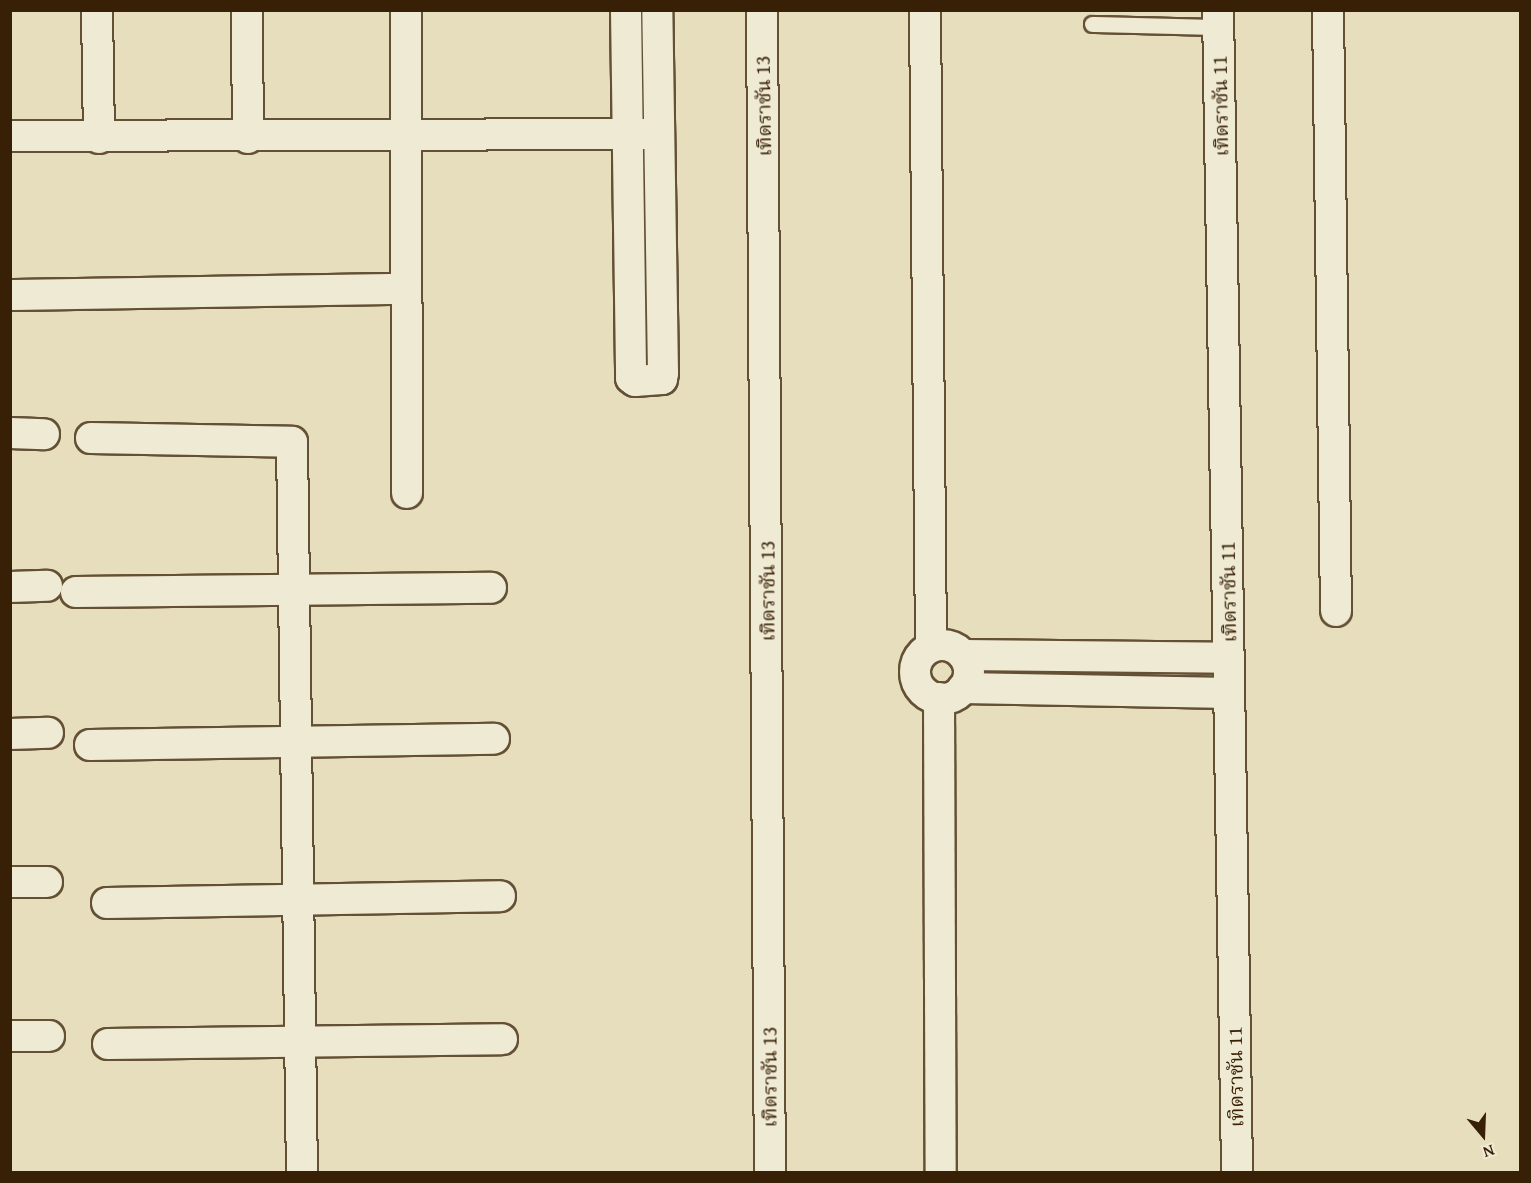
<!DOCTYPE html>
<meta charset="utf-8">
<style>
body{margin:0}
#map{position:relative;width:1531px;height:1183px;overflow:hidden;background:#e7debd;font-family:"Gentium Book Plus","Noto Serif Thai",serif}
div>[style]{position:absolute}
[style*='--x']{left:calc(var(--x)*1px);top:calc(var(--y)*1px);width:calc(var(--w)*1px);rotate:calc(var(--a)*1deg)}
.roads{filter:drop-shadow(2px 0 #645034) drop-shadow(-2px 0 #645034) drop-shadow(0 2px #645034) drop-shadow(0 -2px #645034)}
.service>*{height:15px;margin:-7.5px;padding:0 7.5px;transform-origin:7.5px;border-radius:7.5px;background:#efead4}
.minor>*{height:30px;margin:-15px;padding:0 15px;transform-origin:15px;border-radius:15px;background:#efead4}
.minor>.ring{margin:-15px;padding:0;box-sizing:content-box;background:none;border:30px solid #efead4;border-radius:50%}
span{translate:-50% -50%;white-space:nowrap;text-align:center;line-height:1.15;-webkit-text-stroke:6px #efead4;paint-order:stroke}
.street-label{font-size:20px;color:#382007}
.frame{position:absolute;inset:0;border:12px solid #382007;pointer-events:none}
.north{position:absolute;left:1453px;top:1105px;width:60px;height:60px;-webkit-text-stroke:4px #efead4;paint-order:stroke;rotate:161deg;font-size:16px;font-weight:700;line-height:24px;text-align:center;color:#382007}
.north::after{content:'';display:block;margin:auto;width:21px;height:27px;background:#382007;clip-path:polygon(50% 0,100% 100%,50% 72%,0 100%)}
</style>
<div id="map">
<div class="roads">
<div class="service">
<i style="--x:1092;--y:24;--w:126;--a:1.4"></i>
</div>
<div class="minor">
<i style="--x:97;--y:10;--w:128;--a:89.1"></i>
<i style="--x:247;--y:10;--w:128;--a:89.6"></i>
<i style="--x:406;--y:10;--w:483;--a:89.9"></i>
<i style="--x:626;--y:10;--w:368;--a:89.2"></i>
<i style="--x:631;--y:378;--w:5;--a:37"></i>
<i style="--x:635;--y:381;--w:27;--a:-4"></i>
<i style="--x:662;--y:379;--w:6;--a:-81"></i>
<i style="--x:663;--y:373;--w:363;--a:-90.9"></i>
<i style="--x:762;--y:10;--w:1162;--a:89.61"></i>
<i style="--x:925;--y:10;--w:637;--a:89.46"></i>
<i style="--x:1218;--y:10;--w:1162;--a:89.06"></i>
<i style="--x:1328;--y:10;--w:601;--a:89.24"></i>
<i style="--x:10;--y:136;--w:636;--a:-0.18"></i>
<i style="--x:10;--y:295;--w:396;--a:-0.9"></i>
<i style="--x:10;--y:433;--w:34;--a:2"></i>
<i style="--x:91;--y:438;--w:201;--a:1.1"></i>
<i style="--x:292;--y:442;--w:730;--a:89.22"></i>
<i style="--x:10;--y:587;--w:37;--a:-2"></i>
<i style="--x:76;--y:592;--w:415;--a:-0.6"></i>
<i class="ring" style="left:915px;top:645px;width:24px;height:24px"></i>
<i style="--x:963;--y:655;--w:266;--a:0.6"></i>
<i style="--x:963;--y:688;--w:266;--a:1.1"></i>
<i style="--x:939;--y:698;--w:474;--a:89.8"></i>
<i style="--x:10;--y:734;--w:38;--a:-2"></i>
<i style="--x:90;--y:745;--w:404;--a:-0.9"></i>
<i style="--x:10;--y:882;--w:37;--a:0"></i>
<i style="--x:107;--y:903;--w:393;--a:-1"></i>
<i style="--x:10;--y:1036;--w:39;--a:0"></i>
<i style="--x:108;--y:1044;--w:394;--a:-0.7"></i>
</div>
</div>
<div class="street-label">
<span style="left:763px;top:106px;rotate:-91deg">เทิดราชัน 13</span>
<span style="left:1220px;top:106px;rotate:-91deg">เทิดราชัน 11</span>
<span style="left:767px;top:591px;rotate:-90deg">เทิดราชัน 13</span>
<span style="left:1228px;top:592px;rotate:-91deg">เทิดราชัน 11</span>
<span style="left:769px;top:1077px;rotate:-90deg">เทิดราชัน 13</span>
<span style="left:1235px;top:1077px;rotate:-91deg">เทิดราชัน 11</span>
</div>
<div class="frame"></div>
<div class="north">N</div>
</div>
